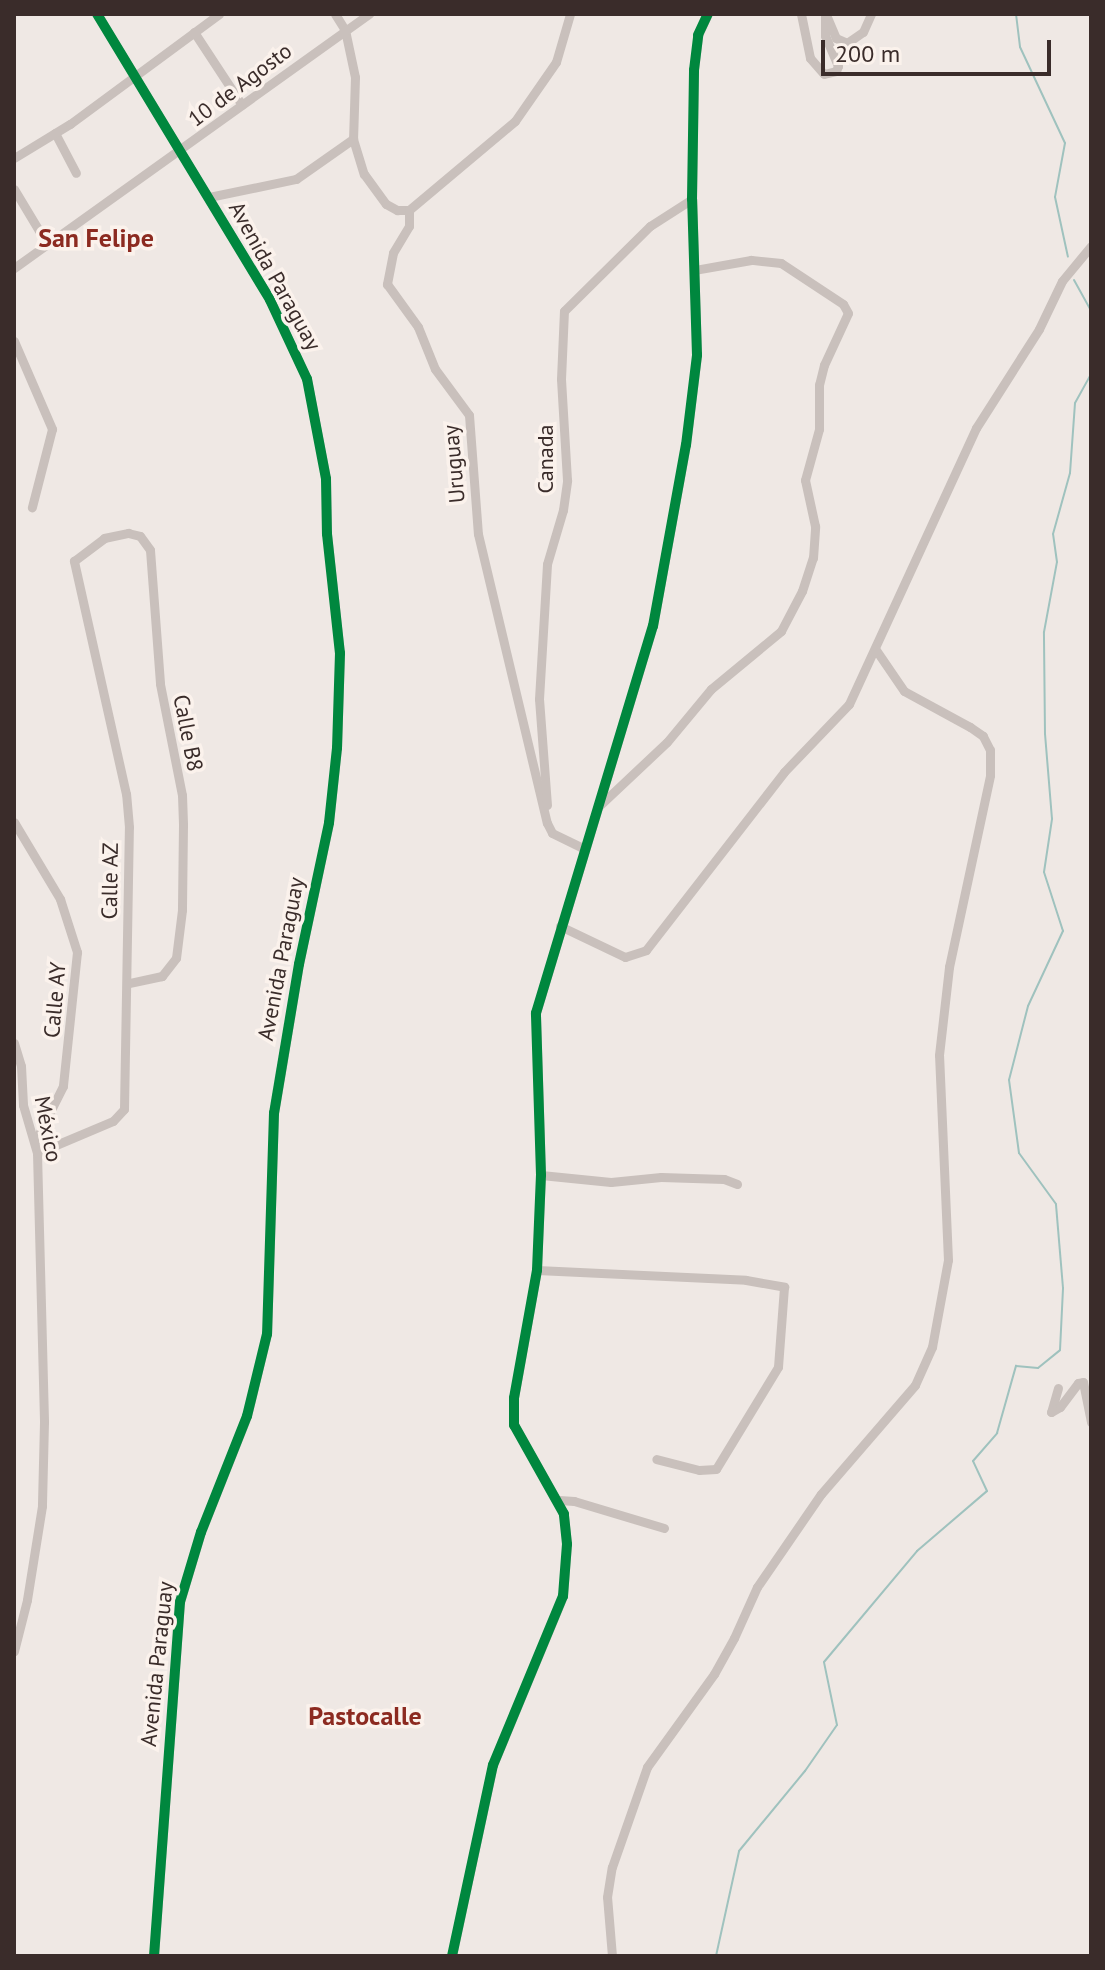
<!DOCTYPE html>
<meta charset="utf-8">
<style>
body{margin:0}
#map{position:relative;width:1105px;height:1970px;overflow:hidden;background:#efe8e4;font-family:"PT Sans",sans-serif}
div>[style]{position:absolute}
[style*='--x']{left:calc(var(--x)*1px);top:calc(var(--y)*1px);width:calc(var(--w)*1px);rotate:calc(var(--a)*1deg)}
.stream>*{height:2px;margin:-1px;padding:0 1px;transform-origin:1px;border-radius:1px;background:#9fc2be}
.minor>*{height:9px;margin:-4.5px;padding:0 4.5px;transform-origin:4.5px;border-radius:4.5px;background:#c9c0bc}
.cycleway>*{height:10px;margin:-5px;padding:0 5px;transform-origin:5px;border-radius:5px;background:#00873e}
span{translate:-50% -50%;white-space:nowrap;text-align:center;line-height:1.15;-webkit-text-stroke:7px #fbf2ec;paint-order:stroke}
.street-label{font-size:22px;color:#3a2c2a}
.quarter-label{font-size:26px;color:#8c2a20;font-weight:700}
.frame{position:absolute;inset:0;border:16px solid #3a2c2a;pointer-events:none}
.scale{position:absolute;left:821px;top:40px;width:230px;height:36px;box-sizing:border-box;border:4px solid #3a2c2a;border-top:0;padding-left:10px;font-size:24px;line-height:28px;white-space:nowrap;color:#3a2c2a;-webkit-text-stroke:6px #fbf2ec;paint-order:stroke}
</style>
<div id="map">
<div class="stream">
<i style="--x:1016;--y:14;--w:33;--a:83"></i>
<i style="--x:1020;--y:47;--w:106;--a:64.9"></i>
<i style="--x:1065;--y:143;--w:55;--a:100.5"></i>
<i style="--x:1055;--y:197;--w:61;--a:77.8"></i>
<i style="--x:1074;--y:280;--w:35;--a:61"></i>
<i style="--x:716;--y:1956;--w:107;--a:-77.6"></i>
<i style="--x:739;--y:1851;--w:104;--a:-50.5"></i>
<i style="--x:805;--y:1771;--w:56;--a:-55.2"></i>
<i style="--x:837;--y:1725;--w:64;--a:-101.7"></i>
<i style="--x:824;--y:1662;--w:145;--a:-50"></i>
<i style="--x:917;--y:1551;--w:92;--a:-40.6"></i>
<i style="--x:987;--y:1491;--w:33;--a:-115"></i>
<i style="--x:973;--y:1461;--w:37;--a:-49"></i>
<i style="--x:997;--y:1433;--w:70;--a:-74.2"></i>
<i style="--x:1016;--y:1366;--w:22;--a:5"></i>
<i style="--x:1038;--y:1368;--w:28;--a:-39"></i>
<i style="--x:1060;--y:1350;--w:62;--a:-87.2"></i>
<i style="--x:1063;--y:1288;--w:84;--a:-94.8"></i>
<i style="--x:1056;--y:1204;--w:63;--a:-126"></i>
<i style="--x:1019;--y:1153;--w:74;--a:-97.8"></i>
<i style="--x:1009;--y:1080;--w:76;--a:-75.6"></i>
<i style="--x:1028;--y:1006;--w:83;--a:-65"></i>
<i style="--x:1063;--y:931;--w:62;--a:-107.9"></i>
<i style="--x:1044;--y:872;--w:54;--a:-81.4"></i>
<i style="--x:1052;--y:819;--w:85;--a:-94.7"></i>
<i style="--x:1045;--y:734;--w:102;--a:-90.6"></i>
<i style="--x:1044;--y:632;--w:71;--a:-79.5"></i>
<i style="--x:1057;--y:562;--w:28;--a:-98"></i>
<i style="--x:1053;--y:534;--w:63;--a:-74.4"></i>
<i style="--x:1070;--y:473;--w:70;--a:-85.9"></i>
<i style="--x:1075;--y:403;--w:33;--a:-61"></i>
</div>
<div class="minor">
<i style="--x:97;--y:14;--w:334;--a:58.8"></i>
<i style="--x:270;--y:300;--w:87;--a:64.9"></i>
<i style="--x:307;--y:379;--w:102;--a:79.2"></i>
<i style="--x:326;--y:479;--w:55;--a:89"></i>
<i style="--x:327;--y:534;--w:120;--a:83.8"></i>
<i style="--x:340;--y:653;--w:95;--a:91.8"></i>
<i style="--x:337;--y:748;--w:75;--a:96.1"></i>
<i style="--x:329;--y:823;--w:144;--a:102"></i>
<i style="--x:299;--y:964;--w:151;--a:99.5"></i>
<i style="--x:274;--y:1113;--w:221;--a:91.8"></i>
<i style="--x:267;--y:1334;--w:84;--a:103.7"></i>
<i style="--x:247;--y:1416;--w:125;--a:111.6"></i>
<i style="--x:201;--y:1532;--w:73;--a:106.7"></i>
<i style="--x:180;--y:1602;--w:355;--a:94.2"></i>
<i style="--x:335;--y:14;--w:19;--a:58"></i>
<i style="--x:345;--y:30;--w:48;--a:78"></i>
<i style="--x:355;--y:77;--w:62;--a:91.8"></i>
<i style="--x:353;--y:139;--w:37;--a:73"></i>
<i style="--x:364;--y:174;--w:37;--a:54"></i>
<i style="--x:386;--y:204;--w:13;--a:29"></i>
<i style="--x:397;--y:210;--w:12;--a:0"></i>
<i style="--x:801;--y:14;--w:45;--a:78.4"></i>
<i style="--x:810;--y:58;--w:21;--a:49"></i>
<i style="--x:824;--y:74;--w:12;--a:-14"></i>
<i style="--x:836;--y:71;--w:5;--a:-68"></i>
<i style="--x:838;--y:66;--w:33;--a:-113"></i>
<i style="--x:825;--y:36;--w:22;--a:-90"></i>
<i style="--x:827;--y:17;--w:23;--a:67"></i>
<i style="--x:836;--y:38;--w:12;--a:24"></i>
<i style="--x:847;--y:43;--w:19;--a:-35"></i>
<i style="--x:863;--y:32;--w:20;--a:-66"></i>
<i style="--x:194;--y:32;--w:87;--a:56.7"></i>
<i style="--x:55;--y:133;--w:45;--a:62.3"></i>
<i style="--x:14;--y:158;--w:66;--a:-31.3"></i>
<i style="--x:70;--y:124;--w:185;--a:-36.4"></i>
<i style="--x:14;--y:189;--w:64;--a:59"></i>
<i style="--x:209;--y:197;--w:89;--a:-11.7"></i>
<i style="--x:296;--y:179;--w:70;--a:-35.1"></i>
<i style="--x:409;--y:210;--w:16;--a:90"></i>
<i style="--x:409;--y:226;--w:31;--a:121"></i>
<i style="--x:393;--y:253;--w:32;--a:101"></i>
<i style="--x:387;--y:284;--w:53;--a:54.2"></i>
<i style="--x:418;--y:327;--w:45;--a:68"></i>
<i style="--x:435;--y:369;--w:57;--a:53.5"></i>
<i style="--x:469;--y:415;--w:119;--a:85.7"></i>
<i style="--x:478;--y:534;--w:297;--a:76.6"></i>
<i style="--x:547;--y:823;--w:11;--a:63"></i>
<i style="--x:552;--y:833;--w:34;--a:26"></i>
<i style="--x:409;--y:210;--w:138;--a:-40"></i>
<i style="--x:515;--y:121;--w:72;--a:-55.2"></i>
<i style="--x:556;--y:62;--w:50;--a:-73.7"></i>
<i style="--x:14;--y:268;--w:437;--a:-35.6"></i>
<i style="--x:14;--y:341;--w:96;--a:66.6"></i>
<i style="--x:52;--y:429;--w:81;--a:104.4"></i>
<i style="--x:547;--y:805;--w:106;--a:-94.3"></i>
<i style="--x:539;--y:699;--w:135;--a:-86.6"></i>
<i style="--x:547;--y:564;--w:56;--a:-73.5"></i>
<i style="--x:563;--y:510;--w:30;--a:-82"></i>
<i style="--x:567;--y:480;--w:101;--a:-93.4"></i>
<i style="--x:561;--y:379;--w:68;--a:-87.5"></i>
<i style="--x:564;--y:311;--w:121;--a:-44.7"></i>
<i style="--x:650;--y:226;--w:50;--a:-32.7"></i>
<i style="--x:599;--y:806;--w:93;--a:-43.3"></i>
<i style="--x:667;--y:742;--w:69;--a:-50.3"></i>
<i style="--x:711;--y:689;--w:91;--a:-39.6"></i>
<i style="--x:781;--y:631;--w:45;--a:-62.3"></i>
<i style="--x:802;--y:591;--w:35;--a:-72"></i>
<i style="--x:813;--y:558;--w:32;--a:-86"></i>
<i style="--x:815;--y:526;--w:47;--a:-102.3"></i>
<i style="--x:805;--y:480;--w:53;--a:-74.6"></i>
<i style="--x:819;--y:429;--w:44;--a:-90"></i>
<i style="--x:819;--y:385;--w:21;--a:-76"></i>
<i style="--x:824;--y:365;--w:57;--a:-65.2"></i>
<i style="--x:848;--y:313;--w:10;--a:-119"></i>
<i style="--x:843;--y:304;--w:74;--a:-146.5"></i>
<i style="--x:781;--y:263;--w:30;--a:-174"></i>
<i style="--x:751;--y:260;--w:58;--a:170"></i>
<i style="--x:14;--y:822;--w:90;--a:59.1"></i>
<i style="--x:60;--y:899;--w:56;--a:72.2"></i>
<i style="--x:77;--y:952;--w:135;--a:96"></i>
<i style="--x:63;--y:1086;--w:63;--a:116.6"></i>
<i style="--x:560;--y:926;--w:72;--a:25.5"></i>
<i style="--x:625;--y:957;--w:22;--a:-18"></i>
<i style="--x:646;--y:950;--w:225;--a:-52.2"></i>
<i style="--x:784;--y:772;--w:94;--a:-46.3"></i>
<i style="--x:849;--y:704;--w:304;--a:-65.3"></i>
<i style="--x:976;--y:428;--w:117;--a:-57.5"></i>
<i style="--x:1039;--y:329;--w:53;--a:-64.4"></i>
<i style="--x:1062;--y:281;--w:45;--a:-50.4"></i>
<i style="--x:14;--y:1043;--w:24;--a:73"></i>
<i style="--x:21;--y:1066;--w:39;--a:87"></i>
<i style="--x:23;--y:1105;--w:50;--a:73.7"></i>
<i style="--x:37;--y:1153;--w:269;--a:88.5"></i>
<i style="--x:44;--y:1422;--w:84;--a:91.4"></i>
<i style="--x:42;--y:1506;--w:95;--a:99.1"></i>
<i style="--x:27;--y:1600;--w:53;--a:104.3"></i>
<i style="--x:37;--y:1153;--w:82;--a:-22.8"></i>
<i style="--x:113;--y:1121;--w:16;--a:-47"></i>
<i style="--x:124;--y:1109;--w:282;--a:-89"></i>
<i style="--x:129;--y:827;--w:33;--a:-95"></i>
<i style="--x:126;--y:794;--w:239;--a:-102.6"></i>
<i style="--x:74;--y:561;--w:38;--a:-37"></i>
<i style="--x:104;--y:538;--w:25;--a:-12"></i>
<i style="--x:128;--y:533;--w:12;--a:14"></i>
<i style="--x:140;--y:536;--w:17;--a:54"></i>
<i style="--x:150;--y:550;--w:134;--a:85.7"></i>
<i style="--x:160;--y:684;--w:113;--a:78.8"></i>
<i style="--x:182;--y:795;--w:30;--a:88"></i>
<i style="--x:183;--y:825;--w:85;--a:90.7"></i>
<i style="--x:182;--y:910;--w:48;--a:97.1"></i>
<i style="--x:176;--y:958;--w:23;--a:128"></i>
<i style="--x:162;--y:976;--w:35;--a:168"></i>
<i style="--x:541;--y:1175;--w:70;--a:5.7"></i>
<i style="--x:611;--y:1182;--w:50;--a:-5.7"></i>
<i style="--x:661;--y:1177;--w:63;--a:1.8"></i>
<i style="--x:724;--y:1179;--w:14;--a:21"></i>
<i style="--x:537;--y:1270;--w:209;--a:2.7"></i>
<i style="--x:746;--y:1280;--w:39;--a:10"></i>
<i style="--x:784;--y:1287;--w:80;--a:94.3"></i>
<i style="--x:778;--y:1367;--w:119;--a:121.3"></i>
<i style="--x:716;--y:1469;--w:17;--a:177"></i>
<i style="--x:699;--y:1470;--w:44;--a:-165.7"></i>
<i style="--x:1058;--y:1388;--w:25;--a:106"></i>
<i style="--x:1051;--y:1412;--w:10;--a:-29"></i>
<i style="--x:1060;--y:1407;--w:30;--a:-53"></i>
<i style="--x:1078;--y:1383;--w:5;--a:-11"></i>
<i style="--x:1083;--y:1382;--w:41;--a:78.7"></i>
<i style="--x:559;--y:1500;--w:15;--a:4"></i>
<i style="--x:574;--y:1501;--w:94;--a:16.7"></i>
<i style="--x:452;--y:1956;--w:195;--a:-77.9"></i>
<i style="--x:493;--y:1765;--w:183;--a:-67.5"></i>
<i style="--x:563;--y:1596;--w:52;--a:-85.6"></i>
<i style="--x:567;--y:1544;--w:30;--a:-96"></i>
<i style="--x:564;--y:1514;--w:102;--a:-119.3"></i>
<i style="--x:514;--y:1425;--w:27;--a:-90"></i>
<i style="--x:514;--y:1398;--w:130;--a:-79.8"></i>
<i style="--x:537;--y:1270;--w:95;--a:-87.6"></i>
<i style="--x:541;--y:1175;--w:162;--a:-91.8"></i>
<i style="--x:536;--y:1013;--w:404;--a:-73.2"></i>
<i style="--x:653;--y:626;--w:184;--a:-79.7"></i>
<i style="--x:686;--y:445;--w:91;--a:-83"></i>
<i style="--x:697;--y:355;--w:156;--a:-91.8"></i>
<i style="--x:692;--y:199;--w:129;--a:-89.1"></i>
<i style="--x:694;--y:70;--w:35;--a:-83"></i>
<i style="--x:698;--y:35;--w:23;--a:-65"></i>
<i style="--x:612;--y:1956;--w:59;--a:-94.8"></i>
<i style="--x:607;--y:1897;--w:30;--a:-81"></i>
<i style="--x:612;--y:1867;--w:106;--a:-70.7"></i>
<i style="--x:647;--y:1767;--w:115;--a:-54.2"></i>
<i style="--x:714;--y:1674;--w:41;--a:-60.9"></i>
<i style="--x:734;--y:1638;--w:56;--a:-65.7"></i>
<i style="--x:757;--y:1587;--w:113;--a:-55.5"></i>
<i style="--x:821;--y:1494;--w:144;--a:-49.2"></i>
<i style="--x:915;--y:1385;--w:42;--a:-65.9"></i>
<i style="--x:932;--y:1347;--w:88;--a:-79.6"></i>
<i style="--x:948;--y:1260;--w:205;--a:-92.5"></i>
<i style="--x:939;--y:1055;--w:89;--a:-83.5"></i>
<i style="--x:949;--y:967;--w:196;--a:-77.9"></i>
<i style="--x:990;--y:775;--w:25;--a:-90"></i>
<i style="--x:990;--y:750;--w:16;--a:-117"></i>
<i style="--x:983;--y:736;--w:16;--a:-145"></i>
<i style="--x:970;--y:727;--w:75;--a:-151.4"></i>
<i style="--x:904;--y:691;--w:50;--a:-124.3"></i>
</div>
<div class="cycleway">
<i style="--x:97;--y:14;--w:334;--a:58.8"></i>
<i style="--x:270;--y:300;--w:87;--a:64.9"></i>
<i style="--x:307;--y:379;--w:102;--a:79.2"></i>
<i style="--x:326;--y:479;--w:55;--a:89"></i>
<i style="--x:327;--y:534;--w:120;--a:83.8"></i>
<i style="--x:340;--y:653;--w:95;--a:91.8"></i>
<i style="--x:337;--y:748;--w:75;--a:96.1"></i>
<i style="--x:329;--y:823;--w:144;--a:102"></i>
<i style="--x:299;--y:964;--w:151;--a:99.5"></i>
<i style="--x:274;--y:1113;--w:221;--a:91.8"></i>
<i style="--x:267;--y:1334;--w:84;--a:103.7"></i>
<i style="--x:247;--y:1416;--w:125;--a:111.6"></i>
<i style="--x:201;--y:1532;--w:73;--a:106.7"></i>
<i style="--x:180;--y:1602;--w:355;--a:94.2"></i>
<i style="--x:452;--y:1956;--w:195;--a:-77.9"></i>
<i style="--x:493;--y:1765;--w:183;--a:-67.5"></i>
<i style="--x:563;--y:1596;--w:52;--a:-85.6"></i>
<i style="--x:567;--y:1544;--w:30;--a:-96"></i>
<i style="--x:564;--y:1514;--w:102;--a:-119.3"></i>
<i style="--x:514;--y:1425;--w:27;--a:-90"></i>
<i style="--x:514;--y:1398;--w:130;--a:-79.8"></i>
<i style="--x:537;--y:1270;--w:95;--a:-87.6"></i>
<i style="--x:541;--y:1175;--w:162;--a:-91.8"></i>
<i style="--x:536;--y:1013;--w:404;--a:-73.2"></i>
<i style="--x:653;--y:626;--w:184;--a:-79.7"></i>
<i style="--x:686;--y:445;--w:91;--a:-83"></i>
<i style="--x:697;--y:355;--w:156;--a:-91.8"></i>
<i style="--x:692;--y:199;--w:129;--a:-89.1"></i>
<i style="--x:694;--y:70;--w:35;--a:-83"></i>
<i style="--x:698;--y:35;--w:23;--a:-65"></i>
</div>
<div class="street-label">
<span style="left:240px;top:85px;rotate:-37deg">10 de Agosto</span>
<span style="left:275px;top:276px;rotate:61deg">Avenida Paraguay</span>
<span style="left:546px;top:459px;rotate:-90deg">Canada</span>
<span style="left:454px;top:464px;rotate:-95deg">Uruguay</span>
<span style="left:188px;top:733px;rotate:79deg">Calle B8</span>
<span style="left:110px;top:881px;rotate:-89deg">Calle AZ</span>
<span style="left:281px;top:959px;rotate:-79deg">Avenida Paraguay</span>
<span style="left:55px;top:1000px;rotate:-85deg">Calle AY</span>
<span style="left:48px;top:1129px;rotate:79deg">México</span>
<span style="left:157px;top:1664px;rotate:-84deg">Avenida Paraguay</span>
</div>
<div class="quarter-label">
<span style="left:96px;top:238px">San Felipe</span>
<span style="left:365px;top:1716px">Pastocalle</span>
</div>
<div class="frame"></div>
<div class="scale">200 m</div>
</div>
